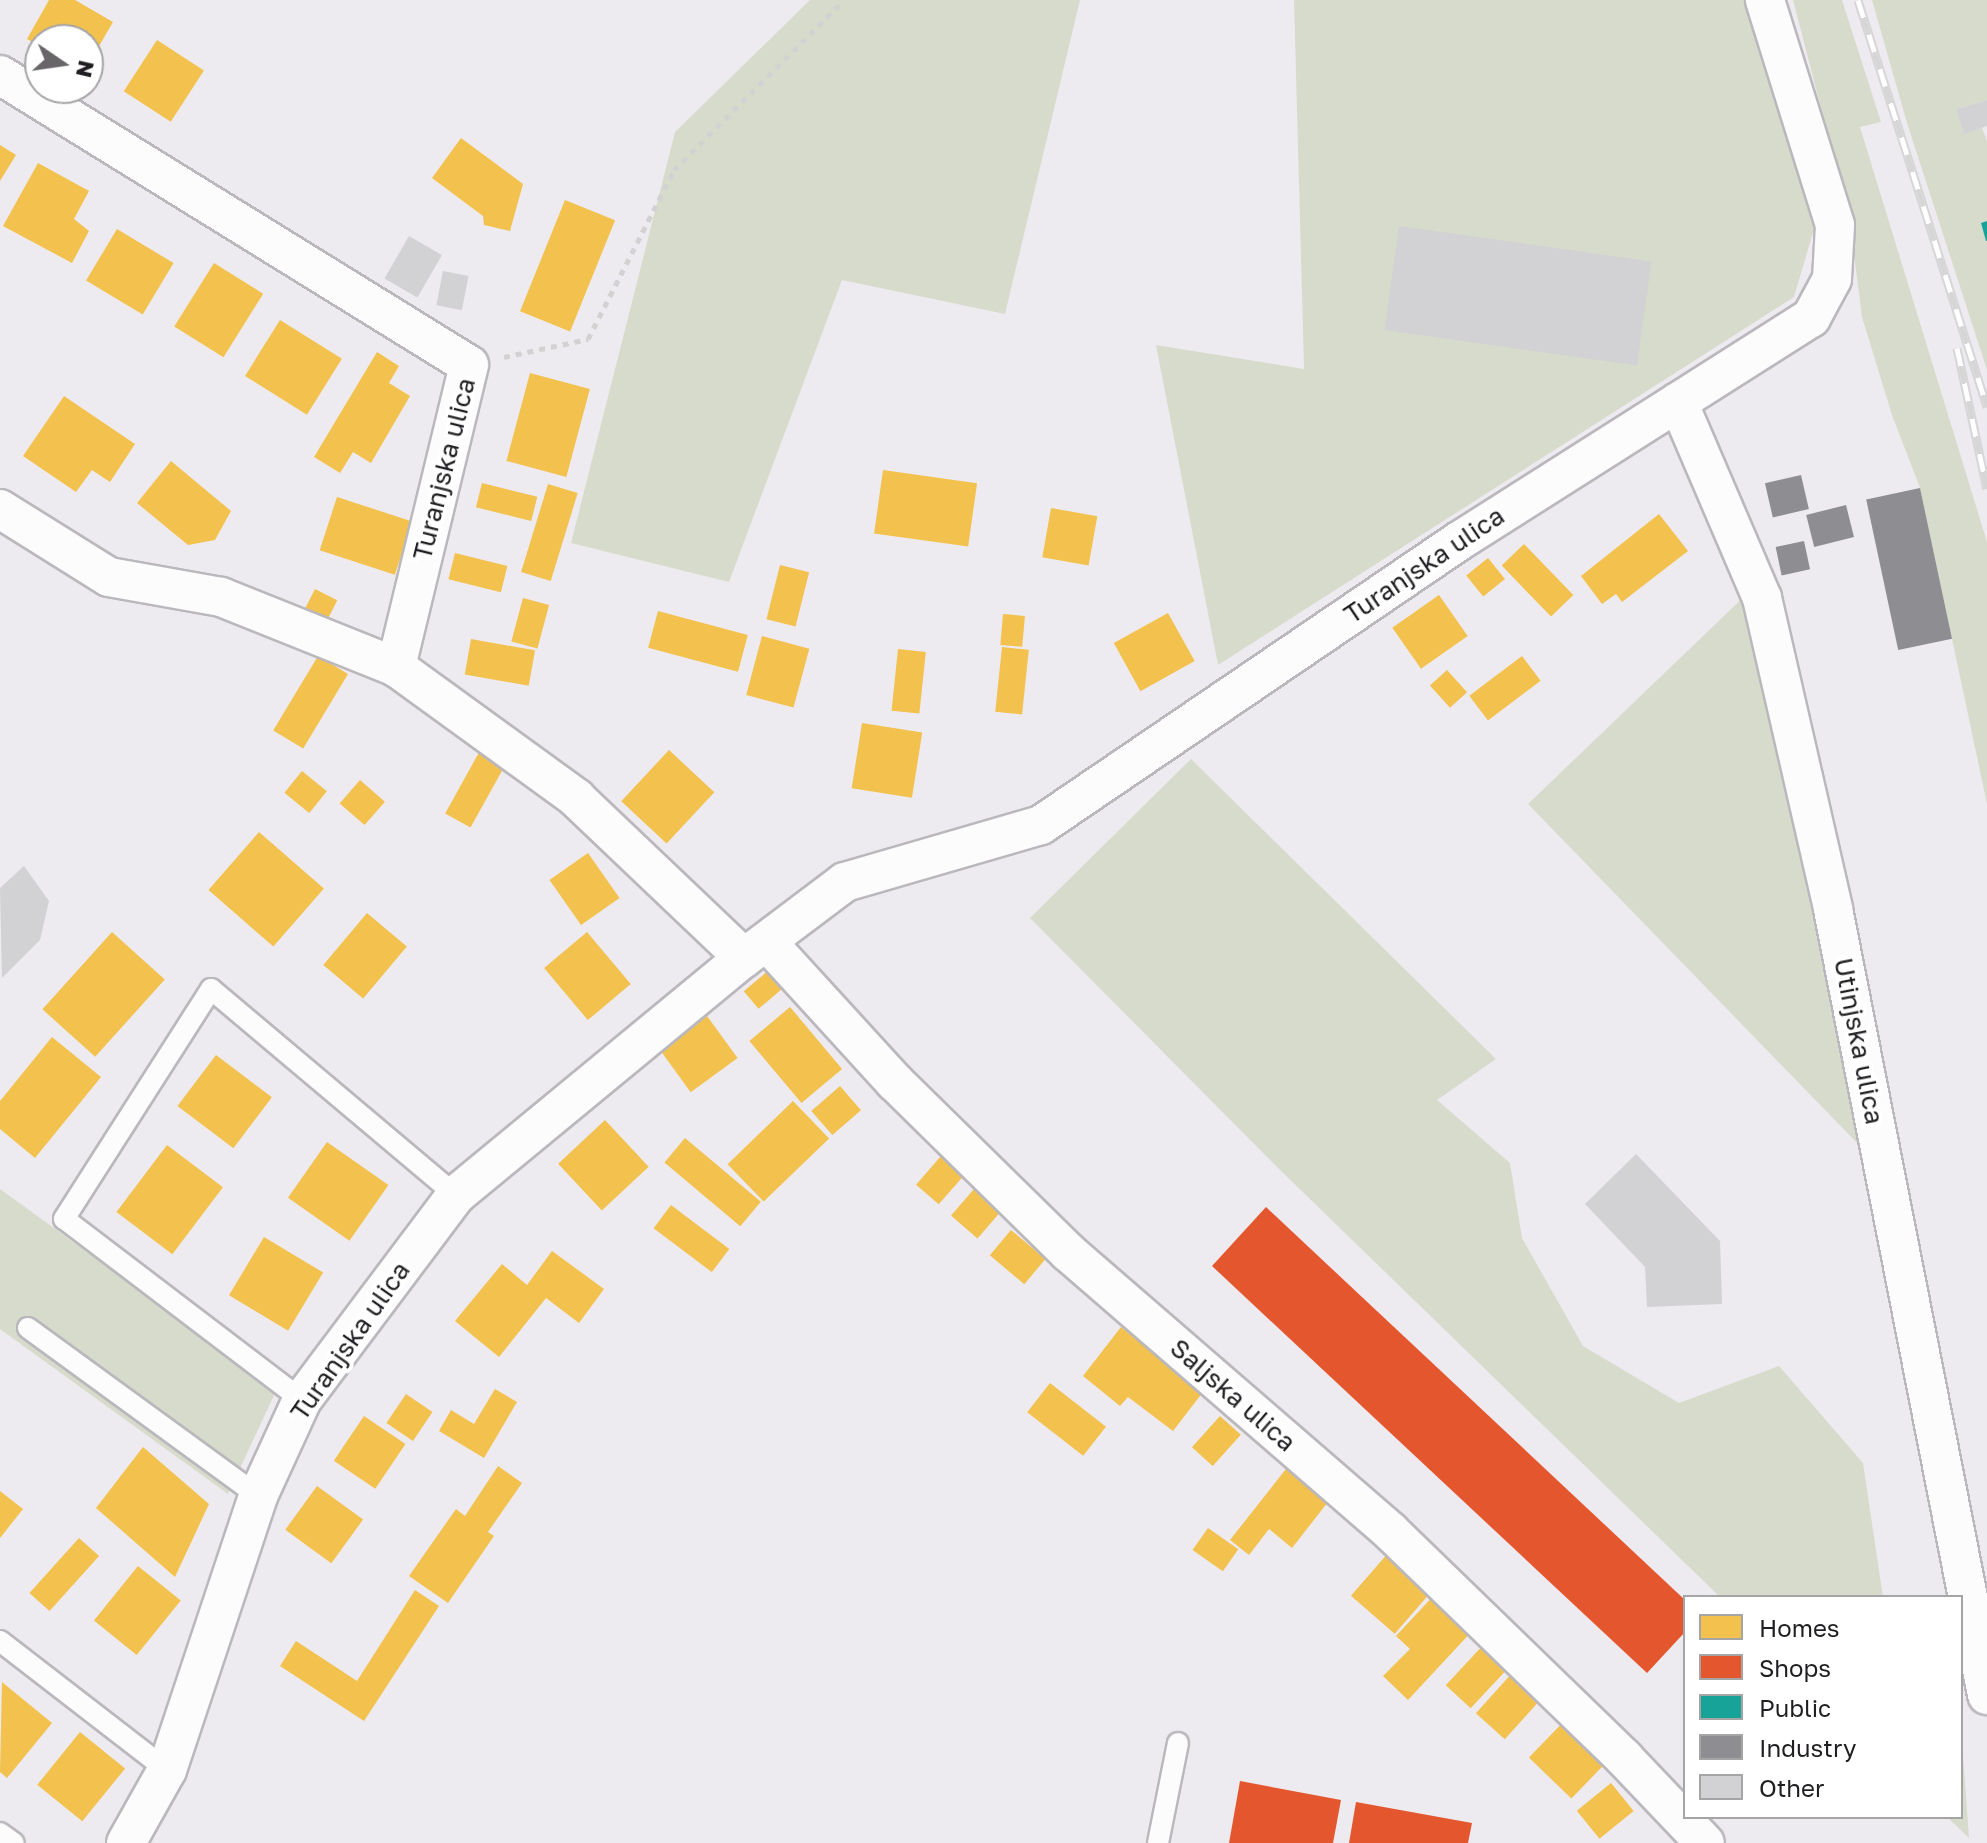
<!DOCTYPE html>
<style>
body{margin:0}
#map{position:relative;width:1987px;height:1843px;overflow:hidden;background:#eeebf0;font-family:"Golos Text",sans-serif}
div>[style]{position:absolute}
[style*='--x']{left:calc(var(--x)*1px);top:calc(var(--y)*1px);width:calc(var(--w)*1px);rotate:calc(var(--a)*1deg)}
.green>*{inset:0;background:#d7dbcc}
.homes>*{inset:0;background:#f2c14e;transform-origin:0 0}
.shops>*{inset:0;background:#e4572e}
.public>*{inset:0;background:#17a398}
.industry>*{inset:0;background:#8d8d92;transform-origin:0 0}
.building>*{inset:0;background:#d2d1d4;transform-origin:0 0}
.path>*{height:5px;margin-top:-2.5px;transform-origin:0;background:repeating-linear-gradient(90deg,#d3d2d3 0 6px,transparent 0 12px)}
.roads{filter:drop-shadow(2px 0 #bab8bc) drop-shadow(-2px 0 #bab8bc) drop-shadow(0 2px #bab8bc) drop-shadow(0 -2px #bab8bc)}
.service>*{height:20px;margin:-10px;padding:0 10px;transform-origin:10px;border-radius:10px;background:#fcfcfd}
.minor>*{height:38px;margin:-19px;padding:0 19px;transform-origin:19px;border-radius:19px;background:#fcfcfd}
.rail>*{height:9px;margin-top:-4.5px;transform-origin:0;background:repeating-linear-gradient(90deg,#fff 0 18px,#d6d6d6 0 36px);box-sizing:border-box;border-block:2px solid #d6d6d6}
span{translate:-50% -50%;white-space:nowrap;text-align:center;line-height:1.15;-webkit-text-stroke:8px #fff;paint-order:stroke}
.street-label{font-size:26px;color:#201e21}
.legend{position:absolute;left:1683px;top:1595px;width:280px;height:224px;box-sizing:border-box;background:#fff;border:2px solid #a6a5a6;margin:0;padding:10px 14px;list-style:none;font-size:24px;color:#201e21}
.legend li{display:flex;align-items:center;gap:16px;height:40px}
.legend b{width:40px;border:2px solid #a6a5a6}
.north{position:absolute;left:24px;top:24px;width:80px;height:80px;box-sizing:border-box;background:#fff;border:2px solid #a6a5a6;border-radius:50%;rotate:103deg;font-size:22px;font-weight:700;line-height:32px;text-align:center;color:#201e21}
.north::after{content:'';display:block;margin:auto;width:28px;height:36px;background:#686669;clip-path:polygon(50% 0,100% 100%,50% 72%,0 100%)}
</style>
<div id="map">
<div class="green">
<i style="clip-path:polygon(810px 0,1080px 0,1005px 314px,842px 280px,729px 582px,571px 543px,675px 132px)"></i>
<i style="clip-path:polygon(1294px 0,1744px 0,1814px 229px,1794px 297px,1218px 665px,1156px 345px,1304px 369px)"></i>
<i style="clip-path:polygon(1793px 0,1842px 0,1881px 122px,1860px 127px,1987px 542px,1987px 804px,1920px 488px,1892px 415px,1862px 317px,1849px 216px)"></i>
<i style="clip-path:polygon(1872px 0,1987px 0,1987px 100px,1956px 109px,1964px 133px,1982px 128px,1987px 141px,1987px 221px,1981px 224px,1987px 243px,1987px 370px,1907px 123px)"></i>
<i style="clip-path:polygon(1752px 589px,1816px 885px,1858px 1144px,1528px 804px)"></i>
<i style="clip-path:polygon(1191px 759px,1496px 1059px,1437px 1100px,1510px 1163px,1522px 1238px,1583px 1346px,1679px 1403px,1779px 1366px,1863px 1463px,1883px 1597px,1720px 1597px,1278px 1168px,1030px 918px)"></i>
<i style="clip-path:polygon(0 1189px,277px 1389px,228px 1494px,0 1329px)"></i>
<i style="clip-path:polygon(1961px 1729px,1966px 1796px,1969px 1838px,1947px 1817px,1961px 1817px)"></i>
</div>
<div class="homes">
<i style="clip-path:polygon(49px 0,75px 0,113px 22px,88px 65px,88px 40px,40px 40px,40px 46px,27px 39px)"></i>
<i style="left:157px;top:40px;width:56px;height:61px;rotate:33deg"></i>
<i style="clip-path:polygon(461px 138px,523px 184px,510px 231px,484px 225px,483px 216px,432px 178px)"></i>
<i style="clip-path:polygon(0 145px,16px 155px,0 181px)"></i>
<i style="clip-path:polygon(38px 163px,89px 191px,74px 219px,89px 231px,72px 263px,3px 226px)"></i>
<i style="left:565px;top:200px;width:54px;height:120px;rotate:22deg"></i>
<i style="left:117px;top:229px;width:66px;height:60px;rotate:31deg"></i>
<i style="left:214px;top:263px;width:58px;height:75px;rotate:32deg"></i>
<i style="left:280px;top:320px;width:73px;height:66px;rotate:32deg"></i>
<i style="clip-path:polygon(377px 352px,399px 366px,389px 383px,410px 396px,371px 463px,353px 452px,340px 473px,314px 457px)"></i>
<i style="left:530px;top:373px;width:62px;height:91px;rotate:15deg"></i>
<i style="clip-path:polygon(64px 396px,135px 444px,110px 482px,92px 470px,76px 492px,23px 456px)"></i>
<i style="clip-path:polygon(171px 461px,231px 511px,215px 540px,188px 545px,137px 503px)"></i>
<i style="left:883px;top:470px;width:95px;height:64px;rotate:8deg"></i>
<i style="left:482px;top:483px;width:57px;height:25px;rotate:14deg"></i>
<i style="left:548px;top:484px;width:31px;height:92px;rotate:17deg"></i>
<i style="left:337px;top:497px;width:79px;height:56px;rotate:18deg"></i>
<i style="left:1051px;top:508px;width:47px;height:50px;rotate:10deg"></i>
<i style="clip-path:polygon(1659px 514px,1688px 551px,1622px 602px,1616px 594px,1602px 604px,1581px 576px)"></i>
<i style="left:1524px;top:544px;width:71px;height:31px;rotate:46deg"></i>
<i style="left:455px;top:553px;width:54px;height:27px;rotate:14deg"></i>
<i style="left:1488px;top:558px;width:27px;height:28px;rotate:51deg"></i>
<i style="left:780px;top:565px;width:30px;height:56px;rotate:14deg"></i>
<i style="left:315px;top:589px;width:25px;height:21px;rotate:27deg"></i>
<i style="left:1439px;top:595px;width:50px;height:57px;rotate:55deg"></i>
<i style="left:523px;top:598px;width:27px;height:45px;rotate:15deg"></i>
<i style="left:658px;top:611px;width:93px;height:38px;rotate:15deg"></i>
<i style="left:1168px;top:613px;width:55px;height:62px;rotate:61deg"></i>
<i style="left:1003px;top:614px;width:22px;height:31px;rotate:5deg"></i>
<i style="left:762px;top:636px;width:49px;height:61px;rotate:15deg"></i>
<i style="left:471px;top:639px;width:65px;height:36px;rotate:10deg"></i>
<i style="left:1002px;top:647px;width:27px;height:65px;rotate:6deg"></i>
<i style="left:898px;top:649px;width:28px;height:62px;rotate:6deg"></i>
<i style="left:318px;top:656px;width:35px;height:87px;rotate:31deg"></i>
<i style="left:1522px;top:656px;width:31px;height:66px;rotate:53deg"></i>
<i style="left:1447px;top:670px;width:30px;height:23px;rotate:48deg"></i>
<i style="left:862px;top:723px;width:61px;height:66px;rotate:9deg"></i>
<i style="left:482px;top:747px;width:29px;height:76px;rotate:29deg"></i>
<i style="left:669px;top:750px;width:62px;height:70px;rotate:43deg"></i>
<i style="left:302px;top:771px;width:32px;height:28px;rotate:39deg"></i>
<i style="left:360px;top:780px;width:33px;height:31px;rotate:41deg"></i>
<i style="left:259px;top:832px;width:86px;height:77px;rotate:41deg"></i>
<i style="left:588px;top:853px;width:55px;height:47px;rotate:55deg"></i>
<i style="left:367px;top:913px;width:52px;height:68px;rotate:40deg"></i>
<i style="left:112px;top:932px;width:71px;height:104px;rotate:42deg"></i>
<i style="left:587px;top:932px;width:68px;height:56px;rotate:50deg"></i>
<i style="left:769px;top:970px;width:23px;height:33px;rotate:50deg"></i>
<i style="left:790px;top:1007px;width:81px;height:53px;rotate:50deg"></i>
<i style="left:707px;top:1016px;width:52px;height:58px;rotate:54deg"></i>
<i style="clip-path:polygon(52px 1037px,101px 1077px,35px 1158px,0 1129px,0 1101px)"></i>
<i style="left:216px;top:1055px;width:70px;height:64px;rotate:37deg"></i>
<i style="left:840px;top:1086px;width:32px;height:38px;rotate:49deg"></i>
<i style="left:793px;top:1101px;width:52px;height:91px;rotate:46deg"></i>
<i style="left:605px;top:1120px;width:64px;height:64px;rotate:47deg"></i>
<i style="left:685px;top:1138px;width:99px;height:32px;rotate:40deg"></i>
<i style="left:327px;top:1142px;width:75px;height:68px;rotate:35deg"></i>
<i style="left:167px;top:1145px;width:70px;height:84px;rotate:37deg"></i>
<i style="left:941px;top:1156px;width:30px;height:38px;rotate:41deg"></i>
<i style="left:974px;top:1189px;width:35px;height:35px;rotate:41deg"></i>
<i style="left:671px;top:1205px;width:73px;height:29px;rotate:37deg"></i>
<i style="left:1011px;top:1230px;width:45px;height:33px;rotate:40deg"></i>
<i style="left:264px;top:1237px;width:69px;height:68px;rotate:31deg"></i>
<i style="clip-path:polygon(552px 1251px,604px 1289px,579px 1323px,546px 1298px,499px 1357px,455px 1321px,502px 1264px,527px 1285px)"></i>
<i style="clip-path:polygon(1121px 1327px,1203px 1392px,1173px 1431px,1128px 1397px,1120px 1406px,1083px 1376px)"></i>
<i style="left:1050px;top:1383px;width:71px;height:37px;rotate:38deg"></i>
<i style="clip-path:polygon(495px 1389px,517px 1402px,484px 1458px,439px 1431px,451px 1410px,474px 1424px)"></i>
<i style="left:406px;top:1394px;width:32px;height:35px;rotate:34deg"></i>
<i style="left:364px;top:1416px;width:50px;height:54px;rotate:34deg"></i>
<i style="left:1220px;top:1416px;width:28px;height:42px;rotate:42deg"></i>
<i style="clip-path:polygon(143px 1447px,209px 1504px,175px 1577px,96px 1508px)"></i>
<i style="clip-path:polygon(1293px 1460px,1335px 1493px,1292px 1548px,1269px 1529px,1249px 1555px,1230px 1540px)"></i>
<i style="clip-path:polygon(498px 1466px,522px 1483px,488px 1532px,494px 1536px,448px 1603px,409px 1576px,456px 1509px,465px 1516px)"></i>
<i style="left:317px;top:1486px;width:57px;height:54px;rotate:36deg"></i>
<i style="clip-path:polygon(0 1491px,23px 1509px,0 1538px)"></i>
<i style="left:1208px;top:1528px;width:37px;height:27px;rotate:35deg"></i>
<i style="left:79px;top:1538px;width:27px;height:74px;rotate:42deg"></i>
<i style="left:1389px;top:1552px;width:58px;height:58px;rotate:41deg"></i>
<i style="left:138px;top:1566px;width:55px;height:70px;rotate:39deg"></i>
<i style="clip-path:polygon(415px 1590px,439px 1606px,364px 1721px,280px 1666px,296px 1641px,357px 1681px)"></i>
<i style="clip-path:polygon(1436px 1593px,1474px 1629px,1408px 1700px,1383px 1676px,1410px 1649px,1396px 1636px)"></i>
<i style="left:1486px;top:1642px;width:34px;height:59px;rotate:43deg"></i>
<i style="left:1522px;top:1662px;width:39px;height:69px;rotate:42deg"></i>
<i style="clip-path:polygon(2px 1682px,52px 1723px,7px 1778px,0 1772px)"></i>
<i style="left:1572px;top:1713px;width:59px;height:62px;rotate:44deg"></i>
<i style="left:80px;top:1732px;width:58px;height:68px;rotate:39deg"></i>
<i style="left:1611px;top:1783px;width:36px;height:44px;rotate:51deg"></i>
</div>
<div class="shops">
<i style="clip-path:polygon(1266px 1207px,1685px 1600px,1685px 1632px,1647px 1673px,1212px 1266px)"></i>
<i style="clip-path:polygon(1240px 1781px,1341px 1800px,1333px 1843px,1229px 1843px)"></i>
<i style="clip-path:polygon(1356px 1802px,1472px 1823px,1468px 1843px,1349px 1843px)"></i>
</div>
<div class="public">
<i style="clip-path:polygon(1987px 221px,1987px 241px,1986px 241px,1981px 223px)"></i>
</div>
<div class="industry">
<i style="left:1801px;top:475px;width:35px;height:37px;rotate:77deg"></i>
<i style="left:1920px;top:488px;width:154px;height:55px;rotate:78deg"></i>
<i style="left:1846px;top:505px;width:33px;height:41px;rotate:76deg"></i>
<i style="left:1804px;top:541px;width:29px;height:29px;rotate:78deg"></i>
</div>
<div class="building">
<i style="clip-path:polygon(1987px 100px,1987px 126px,1964px 134px,1956px 109px)"></i>
<i style="left:1399px;top:226px;width:255px;height:105px;rotate:8deg"></i>
<i style="left:409px;top:236px;width:38px;height:49px;rotate:30deg"></i>
<i style="left:443px;top:271px;width:26px;height:35px;rotate:11deg"></i>
<i style="clip-path:polygon(24px 866px,49px 901px,40px 940px,2px 978px,0 888px)"></i>
<i style="clip-path:polygon(1636px 1154px,1720px 1241px,1722px 1304px,1647px 1307px,1645px 1267px,1585px 1204px)"></i>
</div>
<div class="path">
<i style="--x:504;--y:357;--w:86;--a:-12.1"></i>
<i style="--x:588;--y:339;--w:190;--a:-63"></i>
<i style="--x:674;--y:170;--w:240;--a:-45"></i>
</div>
<div class="roads">
<div class="service">
<i style="--x:28;--y:1328;--w:285;--a:36.1"></i>
<i style="--x:302;--y:1400;--w:299;--a:-142.7"></i>
<i style="--x:64;--y:1219;--w:273;--a:-57.4"></i>
<i style="--x:211;--y:989;--w:320;--a:40.1"></i>
<i style="--x:0;--y:1641;--w:211;--a:37.7"></i>
<i style="--x:0;--y:1833;--w:17;--a:36"></i>
<i style="--x:1158;--y:1843;--w:102;--a:-78.7"></i>
</div>
<div class="minor">
<i style="--x:0;--y:75;--w:551;--a:31.73"></i>
<i style="--x:469;--y:365;--w:311;--a:103.6"></i>
<i style="--x:396;--y:667;--w:223;--a:36"></i>
<i style="--x:576;--y:798;--w:232;--a:43.6"></i>
<i style="--x:1678;--y:402;--w:213;--a:66.8"></i>
<i style="--x:1762;--y:598;--w:319;--a:77.1"></i>
<i style="--x:1833;--y:909;--w:801;--a:78.91"></i>
<i style="--x:0;--y:509;--w:128;--a:32"></i>
<i style="--x:109;--y:577;--w:114;--a:10.1"></i>
<i style="--x:221;--y:597;--w:188;--a:21.8"></i>
<i style="--x:767;--y:942;--w:190;--a:47.6"></i>
<i style="--x:895;--y:1082;--w:243;--a:44.5"></i>
<i style="--x:1068;--y:1252;--w:426;--a:40.9"></i>
<i style="--x:1390;--y:1531;--w:326;--a:44.1"></i>
<i style="--x:1624;--y:1758;--w:117;--a:46.4"></i>
<i style="--x:126;--y:1843;--w:84;--a:-60.7"></i>
<i style="--x:167;--y:1770;--w:289;--a:-71.6"></i>
<i style="--x:258;--y:1496;--w:106;--a:-65.4"></i>
<i style="--x:302;--y:1400;--w:256;--a:-53.1"></i>
<i style="--x:456;--y:1195;--w:373;--a:-39.5"></i>
<i style="--x:744;--y:958;--w:126;--a:-37"></i>
<i style="--x:845;--y:882;--w:204;--a:-16.2"></i>
<i style="--x:1041;--y:825;--w:505;--a:-34.19"></i>
<i style="--x:1459;--y:541;--w:417;--a:-32.4"></i>
<i style="--x:1811;--y:318;--w:44;--a:-61.7"></i>
<i style="--x:1832;--y:279;--w:54;--a:-86.8"></i>
<i style="--x:1835;--y:225;--w:236;--a:-107.3"></i>
</div>
</div>
<div class="rail">
<i style="--x:1858;--y:0;--w:427;--a:72.4"></i>
<i style="--x:1957;--y:348;--w:144;--a:78"></i>
</div>
<div class="street-label">
<span style="left:444px;top:469px;rotate:-76deg">Turanjska ulica</span>
<span style="left:1424px;top:565px;rotate:-34deg">Turanjska ulica</span>
<span style="left:1859px;top:1041px;rotate:79deg">Utinjska ulica</span>
<span style="left:350px;top:1341px;rotate:-55deg">Turanjska ulica</span>
<span style="left:1233px;top:1395px;rotate:41deg">Saljska ulica</span>
</div>
<ul class="legend">
<li><b style="height:22px;background:#f2c14e"></b>Homes</li>
<li><b style="height:22px;background:#e4572e"></b>Shops</li>
<li><b style="height:22px;background:#17a398"></b>Public</li>
<li><b style="height:22px;background:#8d8d92"></b>Industry</li>
<li><b style="height:22px;background:#d2d1d4"></b>Other</li>
</ul>
<div class="north">N</div>
</div>
